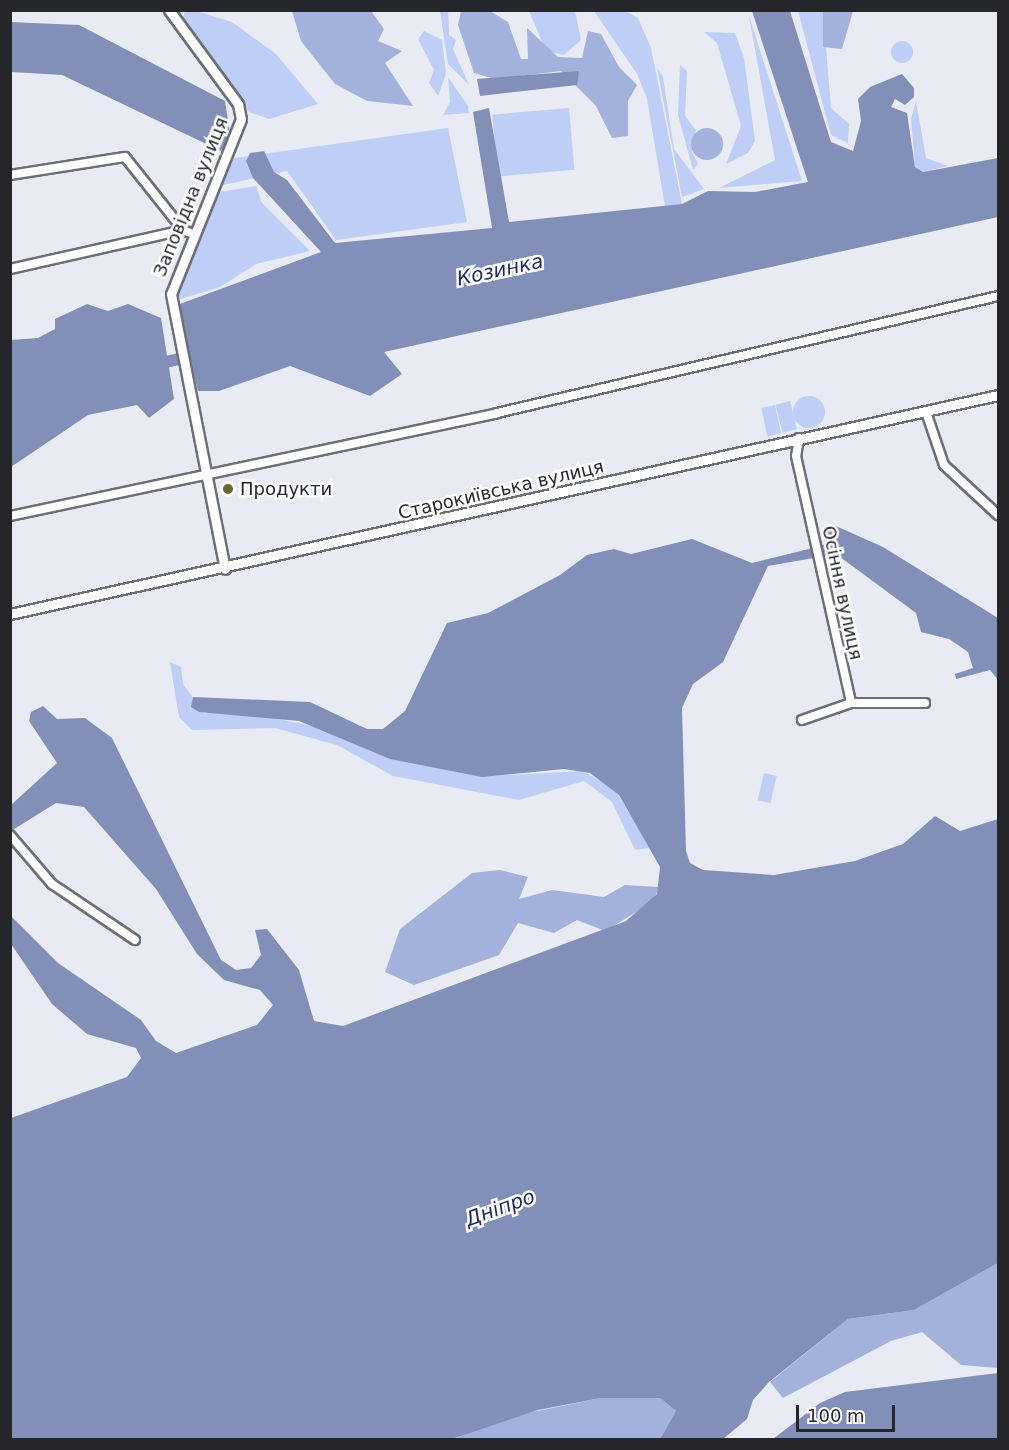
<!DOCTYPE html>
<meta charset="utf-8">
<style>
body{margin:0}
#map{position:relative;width:1009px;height:1450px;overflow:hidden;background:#e8ebf3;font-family:"DejaVu Sans",sans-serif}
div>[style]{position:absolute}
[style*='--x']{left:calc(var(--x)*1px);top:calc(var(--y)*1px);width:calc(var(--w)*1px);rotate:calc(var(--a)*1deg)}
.green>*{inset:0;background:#bfcef7;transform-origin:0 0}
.round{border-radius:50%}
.forest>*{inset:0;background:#a3b2dc}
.water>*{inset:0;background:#8290b9}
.river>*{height:12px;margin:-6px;padding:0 6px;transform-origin:6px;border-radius:6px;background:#8290b9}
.roads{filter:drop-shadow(2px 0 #6d6f76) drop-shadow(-2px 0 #6d6f76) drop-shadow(0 2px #6d6f76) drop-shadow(0 -2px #6d6f76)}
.minor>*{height:8px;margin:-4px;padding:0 4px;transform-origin:4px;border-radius:4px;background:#fff}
.tertiary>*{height:9px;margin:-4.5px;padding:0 4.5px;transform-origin:4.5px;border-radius:4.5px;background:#fff}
.dots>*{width:16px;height:16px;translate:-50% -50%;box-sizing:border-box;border:3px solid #fff;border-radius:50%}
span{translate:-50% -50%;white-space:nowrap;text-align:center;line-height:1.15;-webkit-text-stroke:5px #fff;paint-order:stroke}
.street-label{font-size:18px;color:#252629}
.poi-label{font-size:18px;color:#252629}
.left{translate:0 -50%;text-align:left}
.water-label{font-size:20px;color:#1c295c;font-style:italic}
.frame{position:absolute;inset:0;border:12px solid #252629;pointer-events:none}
.scale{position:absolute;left:796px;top:1405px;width:99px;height:27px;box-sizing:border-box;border:3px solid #252629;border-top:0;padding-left:8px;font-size:18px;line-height:21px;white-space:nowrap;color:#252629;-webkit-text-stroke:4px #fff;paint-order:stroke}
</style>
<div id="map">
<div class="green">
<i style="clip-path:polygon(193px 10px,232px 22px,276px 54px,318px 104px,269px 119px,249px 112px,182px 20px,185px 11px)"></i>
<i style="clip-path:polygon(440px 11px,448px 11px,449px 35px,456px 40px,453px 49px,469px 85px,448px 64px)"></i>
<i style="clip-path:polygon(529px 11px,575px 11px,581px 40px,564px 55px,546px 51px)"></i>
<i style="clip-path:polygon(594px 11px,625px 11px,638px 18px,651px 48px,682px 204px,665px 206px,647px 99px,637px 74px)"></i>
<i style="clip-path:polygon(798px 11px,823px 11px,831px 108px,849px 124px,848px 143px,831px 135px)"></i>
<i style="clip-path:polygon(749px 16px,802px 181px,719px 188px,775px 160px)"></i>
<i style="clip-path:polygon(424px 31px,442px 40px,446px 74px,438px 96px,429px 83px,434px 70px,418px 39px)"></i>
<i style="clip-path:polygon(704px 32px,735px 33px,744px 58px,755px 141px,748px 153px,726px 164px,741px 126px,717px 43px)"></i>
<i class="round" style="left:891px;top:41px;width:22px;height:22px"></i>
<i style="clip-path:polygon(680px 65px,687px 71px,685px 116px,696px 130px,692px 152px,698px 164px,693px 170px,678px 115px)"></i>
<i style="clip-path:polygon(657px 68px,663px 77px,674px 149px,704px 189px,682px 197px)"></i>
<i style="clip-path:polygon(448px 77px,468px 106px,469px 113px,443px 115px,450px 102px)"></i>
<i style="clip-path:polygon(916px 101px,926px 158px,948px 166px,922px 172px,915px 166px,911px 119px)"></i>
<i style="left:569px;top:108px;width:62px;height:77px;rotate:85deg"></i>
<i style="clip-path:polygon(448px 128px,467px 222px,336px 240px,287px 171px,219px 186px,234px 158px)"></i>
<i style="clip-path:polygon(256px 186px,262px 203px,310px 251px,256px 264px,220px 287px,177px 300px,175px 291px,214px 193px)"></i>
<i class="round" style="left:793px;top:396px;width:32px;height:32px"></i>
<i style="left:790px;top:401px;width:29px;height:15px;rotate:76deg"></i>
<i style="left:775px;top:405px;width:29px;height:14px;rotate:78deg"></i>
<i style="clip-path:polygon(170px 662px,181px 667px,183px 684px,204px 713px,243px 712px,322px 728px,386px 757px,488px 776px,582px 771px,614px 788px,650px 848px,635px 850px,612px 802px,584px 781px,519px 800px,393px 776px,337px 745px,275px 728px,192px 730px,179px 717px)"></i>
<i style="left:764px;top:773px;width:13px;height:28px;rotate:13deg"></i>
</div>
<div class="forest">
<i style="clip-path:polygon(292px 11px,371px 11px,384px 29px,378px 41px,402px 51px,385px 63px,413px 106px,367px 101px,335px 84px,301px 41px)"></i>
<i style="clip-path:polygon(461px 11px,490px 11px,508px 22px,521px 59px,528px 59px,527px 28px,558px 57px,582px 58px,588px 31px,601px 34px,619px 67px,637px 85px,628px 101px,628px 136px,612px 138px,596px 106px,561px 71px,495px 79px,474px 73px,458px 25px)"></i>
<i style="clip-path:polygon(823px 11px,853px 11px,842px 49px,823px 47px)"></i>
<i class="round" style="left:691px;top:128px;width:32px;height:32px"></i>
<i style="clip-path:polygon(500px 870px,528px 877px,519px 899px,552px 890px,604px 897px,625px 885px,660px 887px,651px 903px,605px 931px,577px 920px,554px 933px,518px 923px,499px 955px,414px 985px,385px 972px,400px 929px,472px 873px)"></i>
<i style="clip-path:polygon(998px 1263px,998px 1368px,961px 1365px,922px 1332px,891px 1341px,783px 1398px,770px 1382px,848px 1319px,914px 1310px)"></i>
<i style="clip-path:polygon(601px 1398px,660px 1398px,676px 1411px,660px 1439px,452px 1440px,498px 1419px)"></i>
</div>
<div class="water">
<i style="clip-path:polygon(752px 11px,790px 11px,831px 142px,853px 151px,861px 121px,858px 99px,870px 87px,902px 74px,914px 88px,914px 97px,905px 105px,895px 99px,891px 107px,907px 113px,915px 167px,923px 172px,998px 158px,998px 217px,384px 352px,402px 374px,370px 396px,290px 366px,219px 391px,198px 391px,177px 305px,321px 252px,253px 178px,246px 161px,250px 153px,264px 151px,274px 172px,287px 180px,335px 243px,492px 228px,473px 112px,489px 108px,509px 222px,682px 204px,708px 191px,755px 192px,808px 182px)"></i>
<i style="clip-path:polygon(10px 22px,79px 25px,225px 101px,230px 133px,221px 151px,62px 75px,11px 72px)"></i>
<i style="clip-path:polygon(579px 71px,577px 85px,480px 96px,477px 79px)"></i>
<i style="clip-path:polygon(87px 304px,108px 311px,128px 304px,161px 318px,174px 399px,149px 418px,137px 405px,88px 415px,11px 467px,11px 340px,38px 338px,55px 329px,55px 319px)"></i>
<i style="clip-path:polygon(836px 526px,883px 547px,998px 618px,998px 680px,990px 670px,956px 679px,955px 674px,973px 668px,968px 652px,949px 639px,921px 632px,916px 613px,836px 554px,768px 566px,723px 662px,693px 684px,682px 708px,686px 851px,690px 863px,703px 870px,774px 875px,855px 861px,903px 844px,935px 816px,960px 831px,998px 819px,998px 1263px,914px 1310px,848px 1319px,769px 1382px,753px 1400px,747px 1419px,723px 1439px,660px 1439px,676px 1411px,660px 1398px,601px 1398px,538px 1410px,452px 1439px,11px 1439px,11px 1118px,127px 1077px,141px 1058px,136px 1048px,87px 1034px,52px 1004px,11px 944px,10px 915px,58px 963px,141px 1020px,156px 1041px,176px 1053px,257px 1025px,273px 1005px,260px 990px,224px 980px,197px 954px,156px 889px,84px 807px,56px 803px,11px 831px,11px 805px,57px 763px,29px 721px,31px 712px,43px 706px,57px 719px,85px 718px,112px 738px,221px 960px,236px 970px,251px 968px,261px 955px,255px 930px,267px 929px,299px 970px,314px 1021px,343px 1026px,626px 921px,657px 894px,660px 867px,619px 795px,590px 773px,564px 769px,482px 777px,390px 759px,299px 721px,199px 712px,191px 707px,193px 697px,310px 702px,367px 729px,383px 729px,405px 711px,447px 623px,488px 613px,560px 575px,587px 555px,614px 549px,631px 554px,692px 539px,752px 563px,821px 546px,827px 543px,826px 530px)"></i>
<i style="clip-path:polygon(998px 1373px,998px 1439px,773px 1439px,820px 1403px,845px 1392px)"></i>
</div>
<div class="river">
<i style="--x:152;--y:365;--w:55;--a:-12.5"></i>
</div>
<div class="roads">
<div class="minor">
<i style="--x:10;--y:175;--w:116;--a:-8.9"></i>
<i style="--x:125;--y:157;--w:93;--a:51.5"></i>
<i style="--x:10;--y:269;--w:177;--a:-12.7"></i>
<i style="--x:183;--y:230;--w:11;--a:22"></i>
<i style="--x:926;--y:412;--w:56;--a:71.2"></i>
<i style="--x:944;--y:465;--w:74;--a:42.8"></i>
<i style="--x:799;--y:438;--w:18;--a:99"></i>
<i style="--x:796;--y:456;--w:253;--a:77.4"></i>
<i style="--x:851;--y:703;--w:52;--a:160.9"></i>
<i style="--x:10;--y:516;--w:498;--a:-11.9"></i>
<i style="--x:497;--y:413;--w:514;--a:-13.14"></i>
<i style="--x:851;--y:703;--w:74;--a:0"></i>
<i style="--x:10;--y:835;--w:65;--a:49.4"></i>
<i style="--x:52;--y:884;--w:100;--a:34"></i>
</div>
<div class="tertiary">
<i style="--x:169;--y:10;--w:117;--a:53.7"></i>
<i style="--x:238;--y:104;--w:15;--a:79"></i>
<i style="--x:241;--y:119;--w:188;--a:111.8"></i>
<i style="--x:171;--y:294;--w:280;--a:78.9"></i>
<i style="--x:10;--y:614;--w:1012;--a:-12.5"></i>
</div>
</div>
<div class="dots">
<i style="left:228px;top:489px;background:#6a6633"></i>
</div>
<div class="street-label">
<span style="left:191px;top:197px;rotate:-68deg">Заповідна вулиця</span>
<span style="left:501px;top:490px;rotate:-13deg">Старокиївська вулиця</span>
<span style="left:842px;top:593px;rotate:78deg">Осіння вулиця</span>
</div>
<div class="poi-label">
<span class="left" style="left:240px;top:489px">Продукти</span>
</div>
<div class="water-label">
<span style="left:500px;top:270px;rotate:-12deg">Козинка</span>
<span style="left:500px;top:1208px;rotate:-20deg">Дніпро</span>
</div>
<div class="frame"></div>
<div class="scale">100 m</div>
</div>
